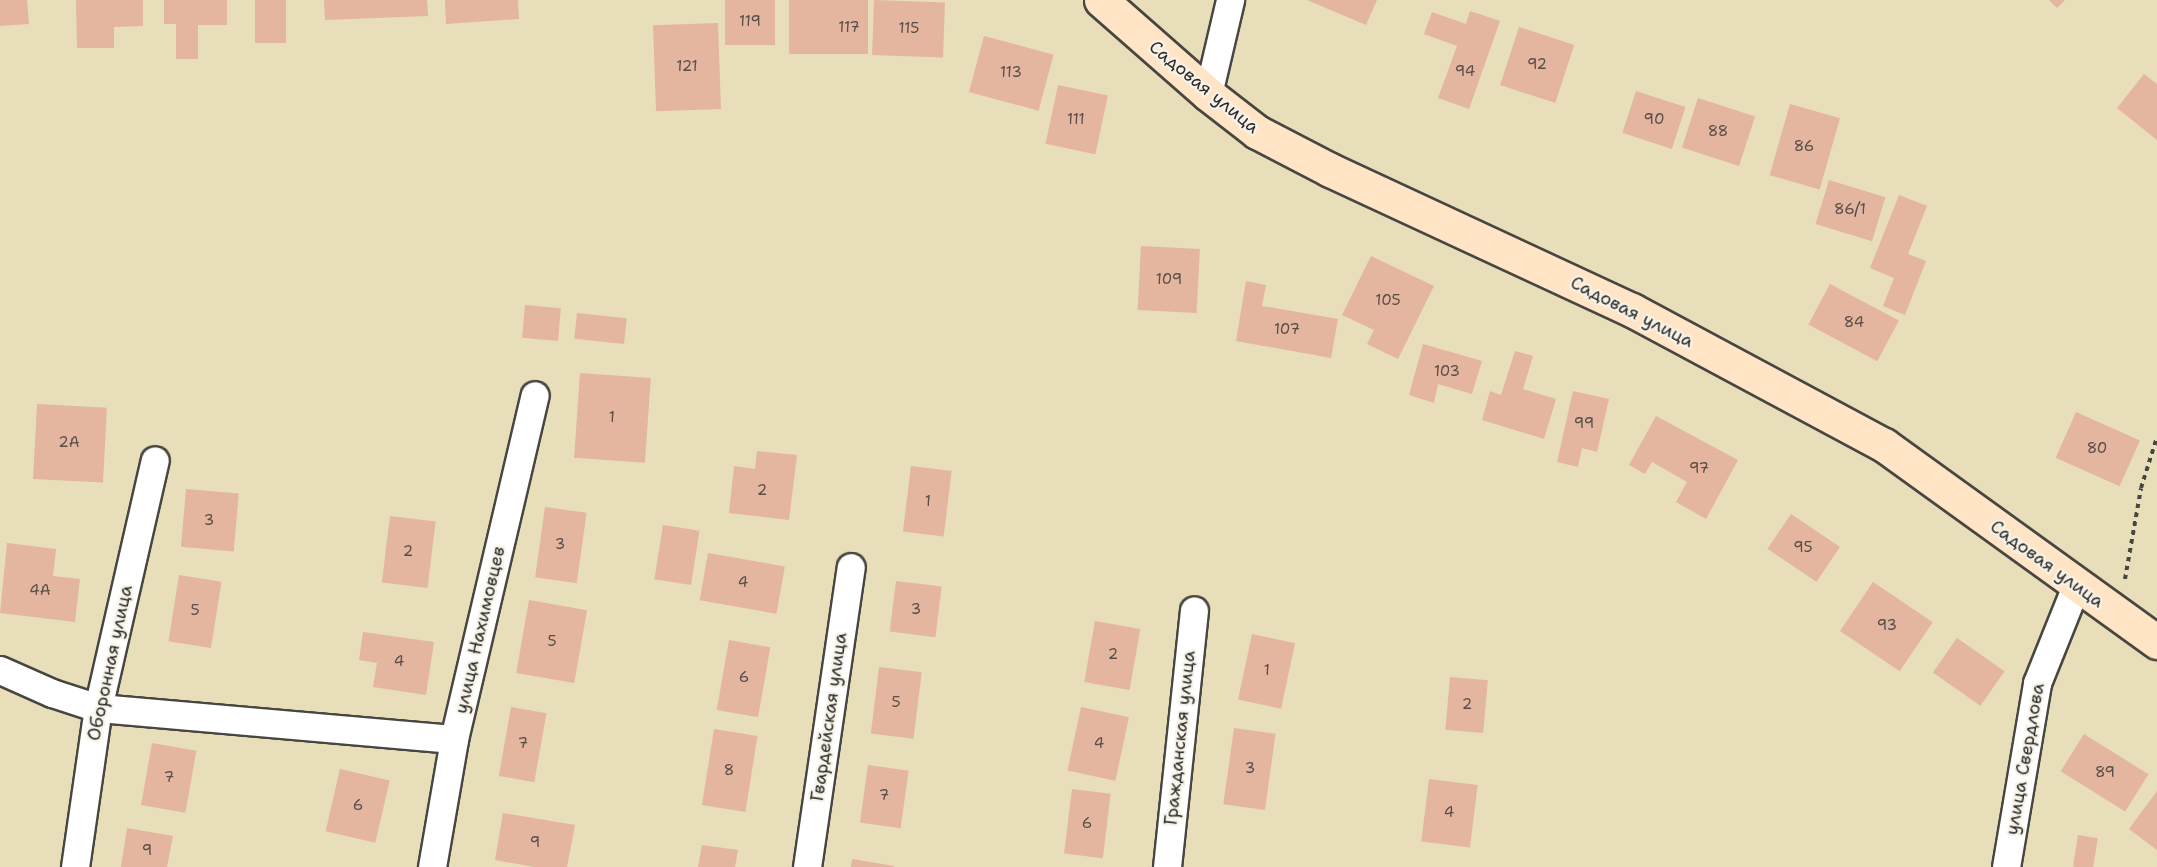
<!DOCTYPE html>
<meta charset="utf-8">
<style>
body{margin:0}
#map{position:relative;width:2157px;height:867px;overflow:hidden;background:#e8deba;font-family:"Shantell Sans",sans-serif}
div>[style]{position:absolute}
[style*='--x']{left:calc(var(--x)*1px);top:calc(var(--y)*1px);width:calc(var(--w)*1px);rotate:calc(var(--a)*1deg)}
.building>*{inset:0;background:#e4b59f;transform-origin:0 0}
.path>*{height:4px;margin-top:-2px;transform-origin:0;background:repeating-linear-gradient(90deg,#474640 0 4.5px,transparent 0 9px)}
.roads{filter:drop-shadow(2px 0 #474640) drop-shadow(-2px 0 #474640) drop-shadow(0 2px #474640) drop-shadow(0 -2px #474640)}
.street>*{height:27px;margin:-13.5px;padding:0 13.5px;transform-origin:13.5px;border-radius:13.5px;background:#fff}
.secondary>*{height:33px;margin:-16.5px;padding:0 16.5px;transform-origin:16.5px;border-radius:16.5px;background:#ffe4c6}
span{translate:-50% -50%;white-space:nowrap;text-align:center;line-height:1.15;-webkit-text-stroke:4.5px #f7f3e8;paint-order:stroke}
.number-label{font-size:15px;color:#594e48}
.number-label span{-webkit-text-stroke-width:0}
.street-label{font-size:18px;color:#2b2b2b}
</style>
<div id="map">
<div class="building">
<i style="clip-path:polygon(0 0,27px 0,29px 24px,0 26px)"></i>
<i style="clip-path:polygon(76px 0,143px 0,143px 26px,114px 27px,114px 48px,77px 48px)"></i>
<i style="clip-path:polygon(164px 0,227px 0,227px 25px,198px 25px,198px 59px,176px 59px,176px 24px,164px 24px)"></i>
<i style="left:255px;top:0;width:31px;height:43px"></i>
<i style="clip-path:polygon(324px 0,427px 0,428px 16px,325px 20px)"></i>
<i style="clip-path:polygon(445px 0,518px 0,519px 19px,446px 24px)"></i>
<i style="left:725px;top:0;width:50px;height:45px"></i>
<i style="left:789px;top:0;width:79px;height:54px"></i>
<i style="left:874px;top:0;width:71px;height:55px;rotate:2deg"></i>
<i style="clip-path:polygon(1307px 0,1377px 0,1366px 25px)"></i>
<i style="clip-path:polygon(2049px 0,2065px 0,2057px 8px)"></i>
<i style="clip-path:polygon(1470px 11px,1500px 21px,1469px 109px,1438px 98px,1457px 46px,1424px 34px,1432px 12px,1466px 24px)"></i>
<i style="left:718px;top:23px;width:86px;height:65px;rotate:88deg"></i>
<i style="left:1519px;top:27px;width:58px;height:61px;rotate:18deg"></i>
<i style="left:984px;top:36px;width:72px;height:58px;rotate:15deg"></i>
<i style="clip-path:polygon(2144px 74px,2157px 84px,2157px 140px,2117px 108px)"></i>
<i style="left:1058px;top:85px;width:51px;height:60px;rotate:12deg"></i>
<i style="left:1636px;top:91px;width:52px;height:44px;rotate:18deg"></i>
<i style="left:1698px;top:98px;width:60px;height:52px;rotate:18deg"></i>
<i style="left:1790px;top:104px;width:52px;height:74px;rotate:16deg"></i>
<i style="left:1829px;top:180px;width:59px;height:46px;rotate:17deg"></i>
<i style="clip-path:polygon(1899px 195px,1927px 206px,1908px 254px,1926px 261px,1905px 315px,1883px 306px,1894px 278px,1870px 268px)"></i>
<i style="left:1141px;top:246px;width:59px;height:64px;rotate:3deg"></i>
<i style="clip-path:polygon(1371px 256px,1434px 286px,1398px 359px,1367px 344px,1374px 330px,1342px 315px)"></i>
<i style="clip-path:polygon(1246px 281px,1266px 285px,1262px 306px,1338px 319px,1331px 358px,1236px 341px)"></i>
<i style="left:1830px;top:284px;width:78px;height:46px;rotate:28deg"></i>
<i style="left:525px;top:305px;width:36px;height:33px;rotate:5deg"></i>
<i style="left:577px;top:313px;width:50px;height:26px;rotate:6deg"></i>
<i style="clip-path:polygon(1423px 344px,1482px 361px,1472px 394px,1438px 384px,1434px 403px,1409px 395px)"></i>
<i style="clip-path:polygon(1515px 351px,1533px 356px,1523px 389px,1556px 399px,1544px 439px,1482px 420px,1490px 391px,1501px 395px)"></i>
<i style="left:580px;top:373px;width:71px;height:85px;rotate:4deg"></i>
<i style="clip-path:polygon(1573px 391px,1609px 399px,1597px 452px,1582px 448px,1578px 467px,1557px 462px)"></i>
<i style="left:37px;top:404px;width:70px;height:75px;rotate:3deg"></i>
<i style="left:2076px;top:412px;width:70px;height:50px;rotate:24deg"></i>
<i style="clip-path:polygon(1656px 416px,1738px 460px,1706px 519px,1676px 502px,1687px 482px,1652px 462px,1645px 474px,1629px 465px)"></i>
<i style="clip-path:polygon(757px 451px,797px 455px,789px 520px,729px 513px,734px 466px,755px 469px)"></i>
<i style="left:911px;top:466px;width:41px;height:66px;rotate:7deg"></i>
<i style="left:186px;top:489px;width:53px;height:58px;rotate:5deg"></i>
<i style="left:545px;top:507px;width:42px;height:71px;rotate:8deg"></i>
<i style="left:1791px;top:514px;width:59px;height:42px;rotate:34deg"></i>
<i style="left:390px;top:516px;width:46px;height:67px;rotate:7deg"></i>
<i style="left:663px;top:525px;width:37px;height:55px;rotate:9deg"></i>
<i style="clip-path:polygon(7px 543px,56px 549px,53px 576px,80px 579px,75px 622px,0 613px)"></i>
<i style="left:708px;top:553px;width:78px;height:48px;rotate:10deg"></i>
<i style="left:179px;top:575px;width:43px;height:67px;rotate:9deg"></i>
<i style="left:896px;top:581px;width:46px;height:51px;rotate:7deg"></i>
<i style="left:1873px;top:582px;width:72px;height:59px;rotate:34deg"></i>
<i style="left:529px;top:600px;width:59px;height:74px;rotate:10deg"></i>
<i style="left:1095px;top:621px;width:46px;height:62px;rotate:10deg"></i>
<i style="clip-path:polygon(363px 632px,434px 642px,426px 695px,373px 687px,377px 663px,359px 660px)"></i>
<i style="left:1252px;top:634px;width:44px;height:67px;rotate:12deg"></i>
<i style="left:1957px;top:638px;width:58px;height:42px;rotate:35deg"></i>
<i style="left:729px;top:640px;width:42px;height:71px;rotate:10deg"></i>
<i style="left:879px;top:667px;width:43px;height:67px;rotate:7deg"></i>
<i style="left:1450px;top:677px;width:38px;height:53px;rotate:5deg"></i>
<i style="left:511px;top:707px;width:36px;height:70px;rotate:10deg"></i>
<i style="left:1081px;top:707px;width:49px;height:65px;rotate:12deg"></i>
<i style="left:1234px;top:728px;width:42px;height:77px;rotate:8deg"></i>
<i style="left:714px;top:729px;width:44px;height:77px;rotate:9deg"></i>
<i style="left:2084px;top:734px;width:76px;height:44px;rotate:32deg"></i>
<i style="left:152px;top:743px;width:45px;height:63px;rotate:10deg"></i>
<i style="left:868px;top:765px;width:41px;height:58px;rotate:8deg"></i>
<i style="left:340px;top:769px;width:51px;height:64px;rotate:13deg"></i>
<i style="left:1429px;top:779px;width:49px;height:63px;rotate:7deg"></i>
<i style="left:1072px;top:789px;width:39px;height:65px;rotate:7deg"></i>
<i style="clip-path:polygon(2157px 791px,2157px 850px,2129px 829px)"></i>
<i style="clip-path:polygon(503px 813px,575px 825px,567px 867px,534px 867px,495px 860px)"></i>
<i style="clip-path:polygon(127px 828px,173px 836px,167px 867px,121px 867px)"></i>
<i style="left:2078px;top:835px;width:20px;height:32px;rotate:9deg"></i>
<i style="clip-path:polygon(702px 845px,738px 850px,735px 867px,698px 867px)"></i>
<i style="clip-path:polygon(852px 859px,894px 866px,894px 867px,851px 867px)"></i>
</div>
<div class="path">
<i style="--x:2125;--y:579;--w:92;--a:-80"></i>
<i style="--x:2141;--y:488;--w:53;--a:-72.6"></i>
</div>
<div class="roads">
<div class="street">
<i style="--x:1208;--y:94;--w:97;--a:-76.8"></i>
<i style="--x:0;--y:670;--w:57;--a:23.9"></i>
<i style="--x:52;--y:693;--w:48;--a:18.1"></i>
<i style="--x:98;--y:708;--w:357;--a:5"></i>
<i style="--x:75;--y:867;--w:161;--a:-81.8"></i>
<i style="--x:98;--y:708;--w:254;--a:-77.1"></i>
<i style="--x:432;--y:867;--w:130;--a:-80.2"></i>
<i style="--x:454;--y:739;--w:353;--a:-76.8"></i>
<i style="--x:807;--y:867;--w:303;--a:-81.7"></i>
<i style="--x:1167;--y:867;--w:258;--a:-84"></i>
<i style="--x:2006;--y:867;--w:187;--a:-80.4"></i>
<i style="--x:2037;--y:683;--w:105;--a:-68.1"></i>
</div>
<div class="secondary">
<i style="--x:1101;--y:0;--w:142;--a:41.3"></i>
<i style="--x:1208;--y:94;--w:62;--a:37.8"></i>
<i style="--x:1257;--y:132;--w:82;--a:27.5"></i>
<i style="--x:1330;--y:170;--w:333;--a:24.9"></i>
<i style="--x:1632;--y:310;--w:286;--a:28.2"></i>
<i style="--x:1884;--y:445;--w:337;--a:35.8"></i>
</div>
</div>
<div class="number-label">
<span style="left:750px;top:22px">119</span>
<span style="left:849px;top:28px">117</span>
<span style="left:909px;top:29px">115</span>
<span style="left:1537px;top:65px">92</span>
<span style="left:687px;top:67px">121</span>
<span style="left:1465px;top:72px">94</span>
<span style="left:1011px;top:73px">113</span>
<span style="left:1076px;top:120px">111</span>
<span style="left:1654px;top:120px">90</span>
<span style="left:1718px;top:132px">88</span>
<span style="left:1804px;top:147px">86</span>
<span style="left:1850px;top:210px">86/1</span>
<span style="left:1169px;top:280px">109</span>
<span style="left:1388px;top:301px">105</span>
<span style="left:1854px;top:323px">84</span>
<span style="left:1287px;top:330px">107</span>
<span style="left:1447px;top:372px">103</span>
<span style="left:612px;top:418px">1</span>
<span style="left:1584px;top:424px">99</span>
<span style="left:69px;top:443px">2А</span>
<span style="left:2097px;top:449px">80</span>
<span style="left:1699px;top:469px">97</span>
<span style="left:762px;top:491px">2</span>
<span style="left:928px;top:502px">1</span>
<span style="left:209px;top:521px">3</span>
<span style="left:560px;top:545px">3</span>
<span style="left:1803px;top:548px">95</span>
<span style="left:408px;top:552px">2</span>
<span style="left:743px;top:583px">4</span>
<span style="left:40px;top:591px">4А</span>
<span style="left:916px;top:610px">3</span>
<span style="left:195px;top:611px">5</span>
<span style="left:1887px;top:626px">93</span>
<span style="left:552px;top:642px">5</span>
<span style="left:1113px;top:655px">2</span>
<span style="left:399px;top:662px">4</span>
<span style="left:1267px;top:671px">1</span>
<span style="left:744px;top:678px">6</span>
<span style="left:896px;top:703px">5</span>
<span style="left:1467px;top:705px">2</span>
<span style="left:523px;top:744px">7</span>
<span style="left:1099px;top:744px">4</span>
<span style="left:1250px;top:769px">3</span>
<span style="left:729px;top:771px">8</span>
<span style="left:2105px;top:773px">89</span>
<span style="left:169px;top:778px">7</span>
<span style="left:884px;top:796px">7</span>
<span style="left:358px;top:806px">6</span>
<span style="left:1449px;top:813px">4</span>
<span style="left:1087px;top:824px">6</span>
<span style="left:535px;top:843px">9</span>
<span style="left:147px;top:851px">9</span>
</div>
<div class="street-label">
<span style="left:1204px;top:87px;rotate:39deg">Садовая улица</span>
<span style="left:1632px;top:312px;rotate:27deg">Садовая улица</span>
<span style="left:2047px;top:564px;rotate:36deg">Садовая улица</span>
<span style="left:480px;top:630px;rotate:-77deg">улица Нахимовцев</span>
<span style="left:110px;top:663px;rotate:-78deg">Оборонная улица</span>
<span style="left:829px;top:717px;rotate:-82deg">Гвардейская улица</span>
<span style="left:1180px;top:738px;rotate:-84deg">Гражданская улица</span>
<span style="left:2025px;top:759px;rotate:-80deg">улица Свердлова</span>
</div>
</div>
